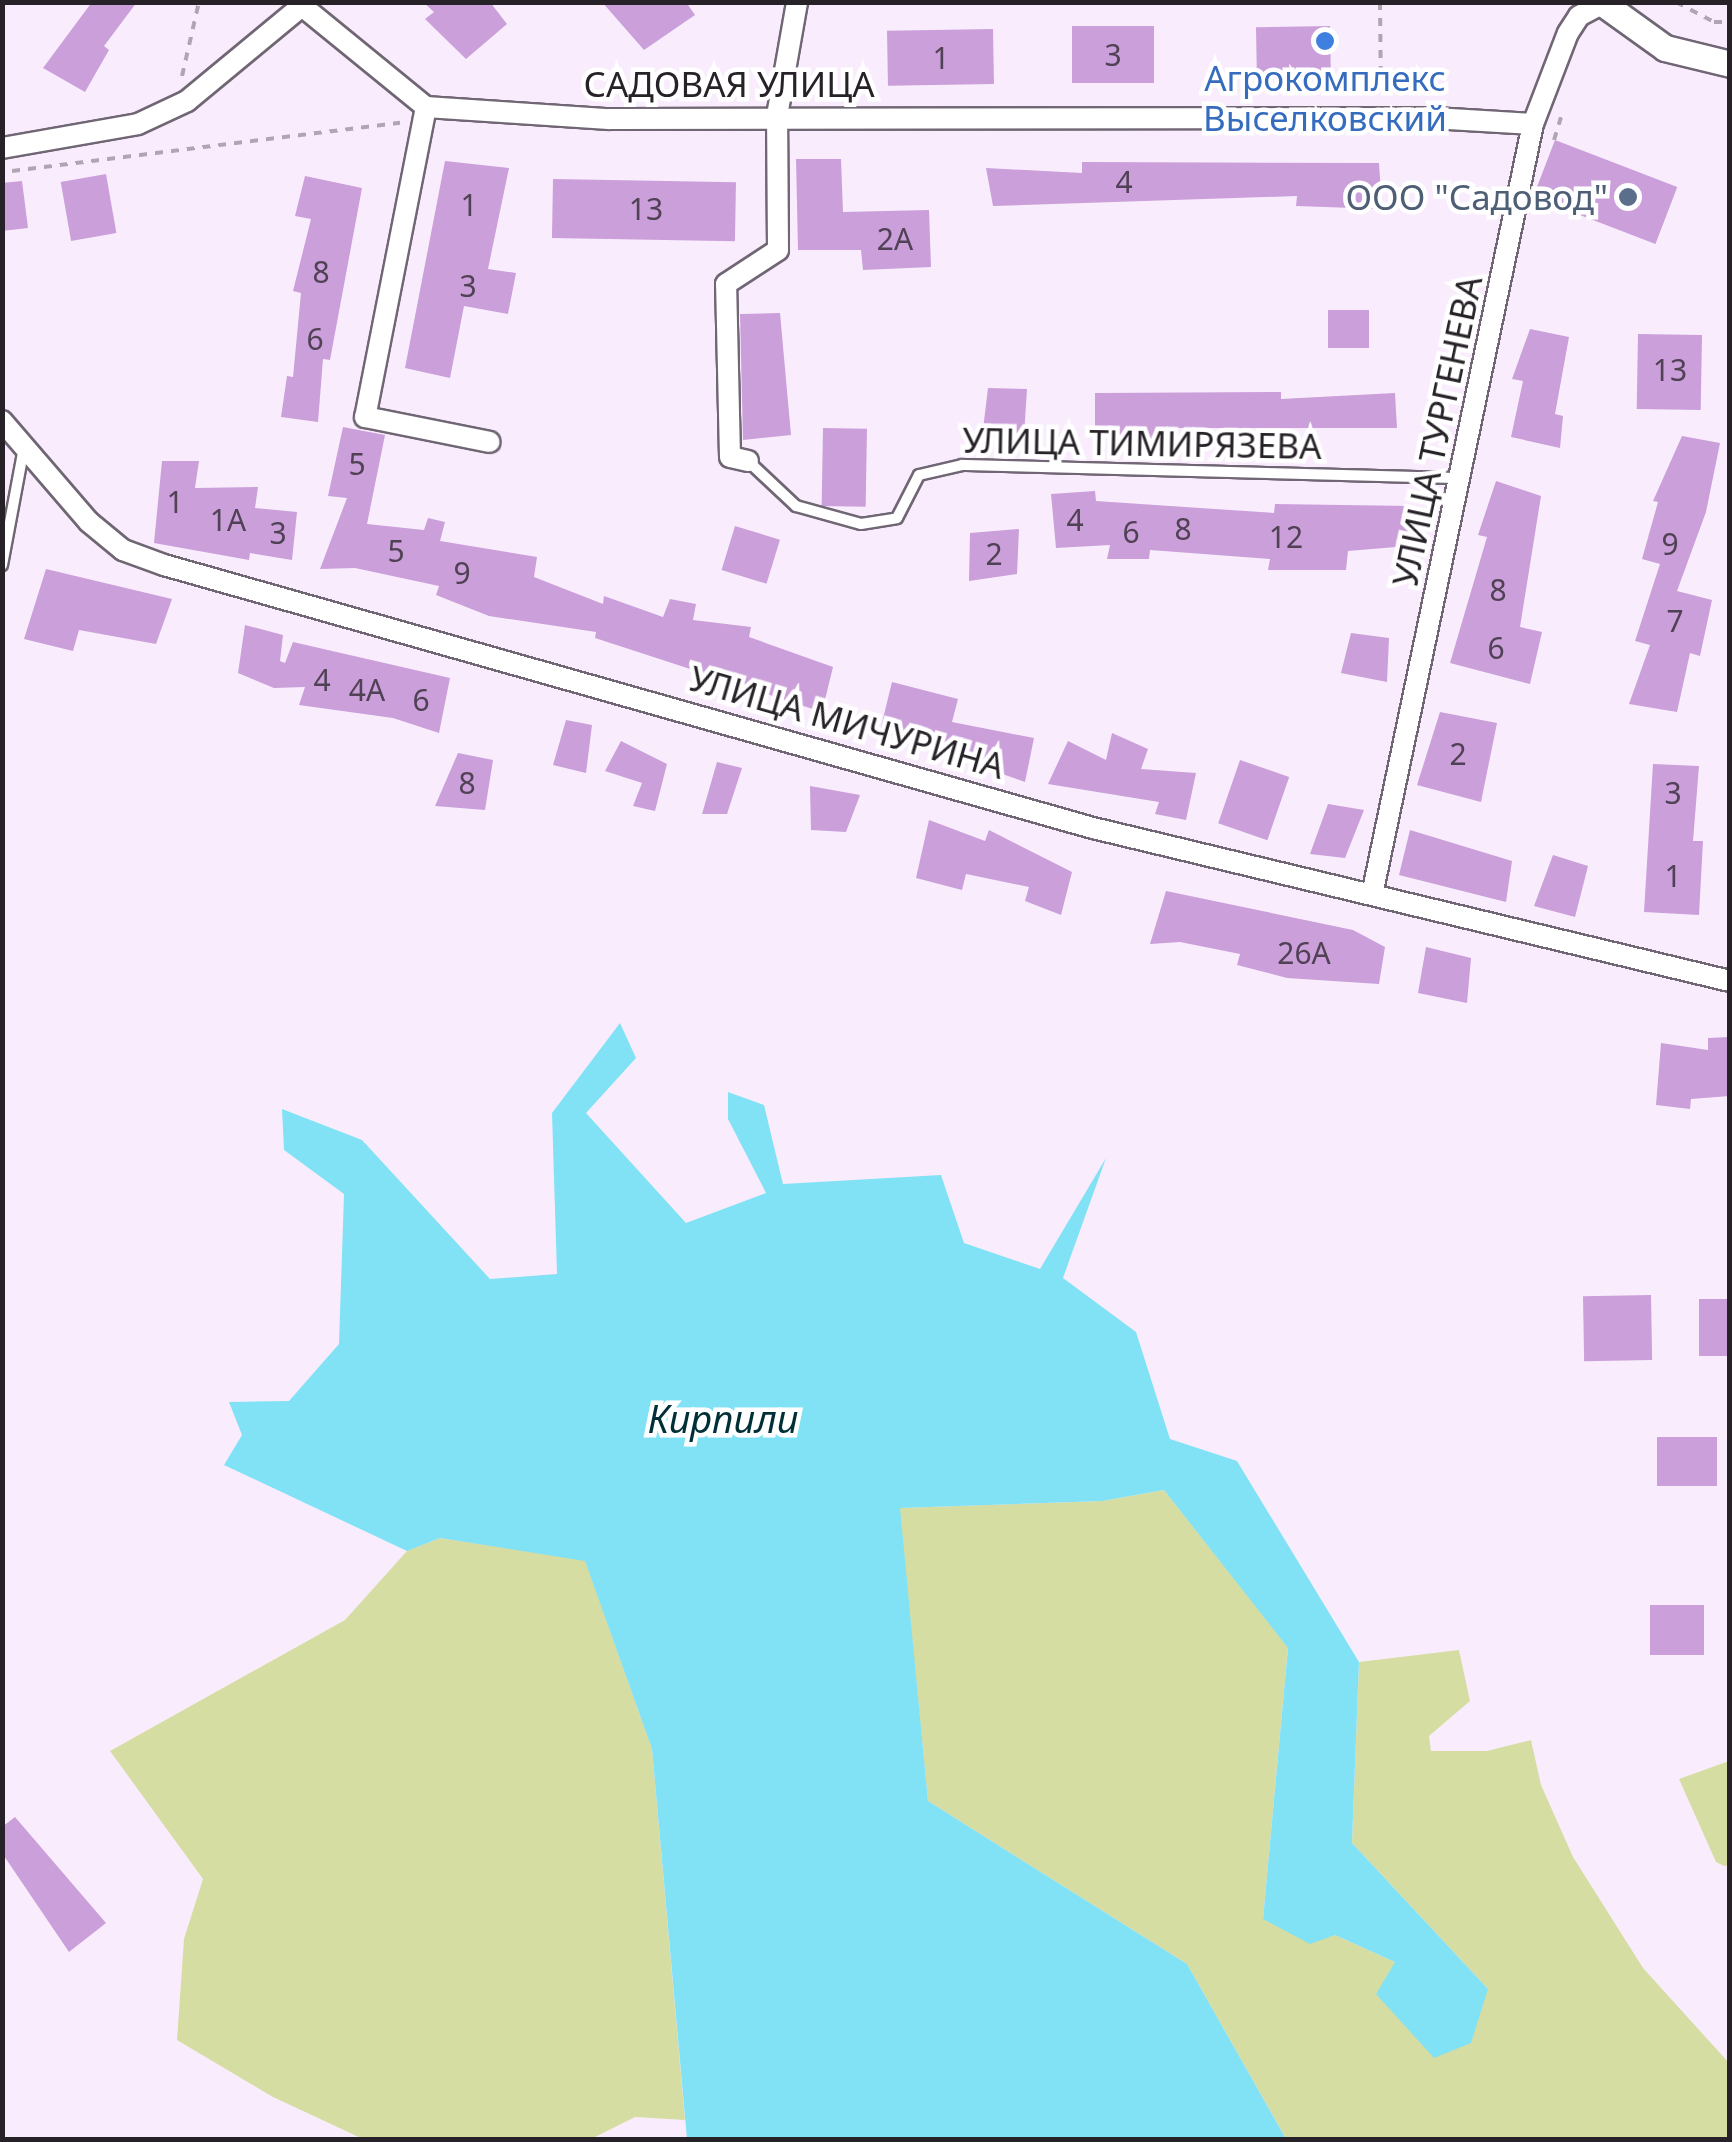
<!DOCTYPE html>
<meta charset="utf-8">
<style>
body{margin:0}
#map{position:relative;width:1732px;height:2142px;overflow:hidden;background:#f9edfd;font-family:"Noto Sans",sans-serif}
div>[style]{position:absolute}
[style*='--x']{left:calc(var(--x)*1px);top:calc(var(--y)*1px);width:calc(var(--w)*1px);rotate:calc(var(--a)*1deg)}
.green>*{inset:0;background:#d5dda3}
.water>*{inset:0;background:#81e2f5}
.building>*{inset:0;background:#ca9fda;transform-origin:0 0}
.path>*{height:4px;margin-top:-2px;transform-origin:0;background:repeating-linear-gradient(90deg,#b0a6b2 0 8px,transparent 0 16px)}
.roads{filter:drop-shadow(2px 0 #706674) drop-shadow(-2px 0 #706674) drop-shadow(0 2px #706674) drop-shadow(0 -2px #706674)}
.service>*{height:10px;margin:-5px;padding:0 5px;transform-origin:5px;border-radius:5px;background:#fff}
.minor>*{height:20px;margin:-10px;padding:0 10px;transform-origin:10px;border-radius:10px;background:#fff}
.tertiary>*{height:25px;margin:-12.5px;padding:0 12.5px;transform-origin:12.5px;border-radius:12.5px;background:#fff}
.dots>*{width:28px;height:28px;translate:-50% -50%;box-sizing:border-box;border:5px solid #fff;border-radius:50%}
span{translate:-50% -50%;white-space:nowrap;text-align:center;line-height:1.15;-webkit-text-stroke:9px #fff;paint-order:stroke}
.number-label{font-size:30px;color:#504154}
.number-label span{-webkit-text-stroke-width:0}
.shop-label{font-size:35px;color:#366cbe}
.street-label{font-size:35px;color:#272228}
.service-label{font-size:35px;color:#4e5e75}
.right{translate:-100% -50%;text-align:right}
.water-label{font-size:38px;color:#002f37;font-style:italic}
.frame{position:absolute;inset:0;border:5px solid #272228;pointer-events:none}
</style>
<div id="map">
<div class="green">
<i style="clip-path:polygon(1164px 1490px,1288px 1647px,1263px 1919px,1335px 1935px,1395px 1962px,1488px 1989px,1352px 1843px,1359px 1662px,1459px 1650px,1470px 1701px,1429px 1736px,1431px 1751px,1487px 1751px,1531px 1740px,1541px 1785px,1573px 1857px,1643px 1968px,1729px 2063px,1729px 2139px,1286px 2139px,1187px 1964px,928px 1801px,899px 1508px,1102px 1501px)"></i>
<i style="clip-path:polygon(440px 1538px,585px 1560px,652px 1749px,685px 2120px,635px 2117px,591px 2139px,363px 2139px,273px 2097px,177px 2040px,184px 1939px,203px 1879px,110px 1751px,345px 1620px,407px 1551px)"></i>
<i style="clip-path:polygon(1729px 1761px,1729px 1865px,1724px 1866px,1716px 1862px,1679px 1779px)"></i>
</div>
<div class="water">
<i style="clip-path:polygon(620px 1023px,636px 1058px,586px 1113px,686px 1223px,766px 1193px,728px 1119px,728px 1092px,764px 1105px,783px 1184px,941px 1175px,964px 1243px,1040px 1269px,1106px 1158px,1063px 1278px,1136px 1332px,1170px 1439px,1237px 1461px,1359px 1662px,1352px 1843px,1488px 1989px,1471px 2043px,1434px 2058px,1376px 1994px,1395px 1962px,1335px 1935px,1310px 1944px,1263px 1919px,1288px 1648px,1164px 1490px,1102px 1501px,900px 1508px,928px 1801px,1187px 1964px,1286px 2139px,687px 2139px,652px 1749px,585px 1561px,440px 1538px,407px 1551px,224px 1465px,242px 1435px,229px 1402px,289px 1401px,339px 1344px,344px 1194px,284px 1150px,282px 1109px,362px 1140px,490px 1279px,557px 1274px,552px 1113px)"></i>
</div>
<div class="building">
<i style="clip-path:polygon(92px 2px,137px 2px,104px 46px,109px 50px,85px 92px,43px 68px)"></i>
<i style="clip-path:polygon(423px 2px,490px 2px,507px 24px,466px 59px,425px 19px,434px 12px)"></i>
<i style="clip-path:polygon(602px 2px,686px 2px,695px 15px,644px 50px)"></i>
<i style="left:1072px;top:26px;width:82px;height:57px"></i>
<i style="left:1330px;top:26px;width:52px;height:74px;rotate:89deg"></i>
<i style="left:993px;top:29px;width:55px;height:106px;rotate:89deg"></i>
<i style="left:1555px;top:140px;width:131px;height:61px;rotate:21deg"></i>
<i style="clip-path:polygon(796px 159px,841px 159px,843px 212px,929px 210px,931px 267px,863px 270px,861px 250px,798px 250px)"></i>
<i style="clip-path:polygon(445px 161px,509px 168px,488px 269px,516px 273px,508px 314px,464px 306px,450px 378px,405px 368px)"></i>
<i style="clip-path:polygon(1082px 162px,1379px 163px,1382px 209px,1296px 206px,1297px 196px,993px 206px,986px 168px,1082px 173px)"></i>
<i style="left:106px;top:174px;width:60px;height:46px;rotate:80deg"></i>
<i style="clip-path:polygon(305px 176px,362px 188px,330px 360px,323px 359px,318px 422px,281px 417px,287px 376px,293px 377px,301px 293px,293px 291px,311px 219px,295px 216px)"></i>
<i style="left:553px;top:179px;width:183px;height:59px;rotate:1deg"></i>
<i style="clip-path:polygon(22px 181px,28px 228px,2px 231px,2px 183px)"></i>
<i style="left:1369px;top:310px;width:38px;height:41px;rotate:90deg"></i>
<i style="clip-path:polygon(780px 313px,791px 435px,743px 440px,740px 314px)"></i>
<i style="clip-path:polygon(1530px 329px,1569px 337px,1555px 414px,1563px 416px,1560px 448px,1511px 437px,1523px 381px,1512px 379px)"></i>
<i style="left:1638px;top:334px;width:64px;height:75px;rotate:1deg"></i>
<i style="clip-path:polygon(988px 388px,1027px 389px,1024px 435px,982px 438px)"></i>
<i style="clip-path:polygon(1281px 392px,1281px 399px,1395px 393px,1397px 428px,1175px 428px,1175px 442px,1095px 436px,1095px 393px)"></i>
<i style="clip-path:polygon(343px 427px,385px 435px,367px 524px,424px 530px,428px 518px,445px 522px,440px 541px,537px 557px,534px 577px,603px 604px,604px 596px,663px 617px,670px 599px,696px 604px,693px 620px,751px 627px,749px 637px,833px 667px,822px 712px,595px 638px,596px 632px,489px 616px,436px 595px,439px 586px,355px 568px,320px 569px,347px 498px,328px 496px)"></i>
<i style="left:823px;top:428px;width:44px;height:78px;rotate:1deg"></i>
<i style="clip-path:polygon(1682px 436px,1720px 443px,1706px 512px,1677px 591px,1712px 600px,1700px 656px,1690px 653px,1677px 712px,1629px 704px,1650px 645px,1635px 641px,1660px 564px,1642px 559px,1658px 502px,1653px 501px)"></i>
<i style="clip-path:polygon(162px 461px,199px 461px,195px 488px,258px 487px,255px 508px,297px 512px,292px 560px,250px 553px,249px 560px,154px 543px)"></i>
<i style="clip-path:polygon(1496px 481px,1541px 496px,1520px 627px,1542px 632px,1530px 684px,1450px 663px,1487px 537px,1478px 535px)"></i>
<i style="clip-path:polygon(1095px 491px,1096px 501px,1274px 513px,1275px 504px,1411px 506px,1408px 546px,1348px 551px,1346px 570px,1268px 570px,1270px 559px,1150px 550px,1149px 559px,1107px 559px,1110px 545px,1056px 548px,1051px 494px)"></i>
<i style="left:735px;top:526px;width:47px;height:46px;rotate:17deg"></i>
<i style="clip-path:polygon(1019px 529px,1017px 574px,969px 581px,970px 533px)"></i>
<i style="clip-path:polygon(46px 569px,172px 599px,156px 644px,79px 630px,73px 651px,24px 639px)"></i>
<i style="clip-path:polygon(245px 625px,283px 635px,280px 661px,285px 663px,293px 642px,450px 678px,439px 733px,393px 718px,299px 705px,305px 687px,274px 688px,238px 673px)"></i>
<i style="clip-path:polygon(1351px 633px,1389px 638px,1387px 682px,1341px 673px)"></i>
<i style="clip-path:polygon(892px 682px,958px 699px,952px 722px,1034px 738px,1025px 782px,880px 731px)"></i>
<i style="clip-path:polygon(1440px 712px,1497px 723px,1481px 802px,1417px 785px)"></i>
<i style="clip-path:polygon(566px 720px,592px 725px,586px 773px,553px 765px)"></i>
<i style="clip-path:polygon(1112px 733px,1148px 749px,1141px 769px,1196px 773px,1186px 820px,1155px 814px,1159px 802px,1048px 784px,1068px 741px,1106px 760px)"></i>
<i style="clip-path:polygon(621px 741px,667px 764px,655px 811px,633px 806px,642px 783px,605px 771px)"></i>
<i style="clip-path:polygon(458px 753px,493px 760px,485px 810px,435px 806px)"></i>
<i style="left:1240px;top:760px;width:52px;height:67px;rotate:19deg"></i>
<i style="clip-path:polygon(717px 762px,742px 768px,727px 814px,702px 814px)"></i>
<i style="clip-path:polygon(1653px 764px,1699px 766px,1693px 841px,1703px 841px,1699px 915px,1644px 912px)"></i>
<i style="clip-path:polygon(810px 786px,860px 795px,846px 832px,811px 830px)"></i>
<i style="clip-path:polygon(1328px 804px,1364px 810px,1345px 858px,1310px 854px)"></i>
<i style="clip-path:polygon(929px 820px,985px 841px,989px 830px,1072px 872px,1061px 915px,1025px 901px,1029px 887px,966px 874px,962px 890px,916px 878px)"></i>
<i style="clip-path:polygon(1410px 830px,1512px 861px,1506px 902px,1399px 875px)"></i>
<i style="clip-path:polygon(1553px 855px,1588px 866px,1575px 917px,1534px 906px)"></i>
<i style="clip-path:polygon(1166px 891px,1353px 930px,1385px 947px,1379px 984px,1287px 978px,1237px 965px,1240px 954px,1180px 942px,1150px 944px)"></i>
<i style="clip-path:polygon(1426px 947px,1471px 958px,1467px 1003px,1418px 993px)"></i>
<i style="clip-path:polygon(1730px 1037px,1730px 1096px,1691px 1099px,1690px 1109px,1656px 1105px,1661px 1043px,1708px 1050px,1708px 1038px)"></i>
<i style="left:1651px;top:1295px;width:65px;height:68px;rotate:89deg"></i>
<i style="left:1730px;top:1299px;width:57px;height:31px;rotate:90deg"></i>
<i style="left:1657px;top:1437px;width:60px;height:49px"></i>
<i style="left:1650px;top:1605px;width:54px;height:50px"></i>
<i style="clip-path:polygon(15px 1817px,106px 1923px,69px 1952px,2px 1853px,2px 1827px)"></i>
</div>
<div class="path">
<i style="--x:1380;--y:2;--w:96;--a:89.4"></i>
<i style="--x:1676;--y:2;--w:43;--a:27.8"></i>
<i style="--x:1714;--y:22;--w:16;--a:0"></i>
<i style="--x:182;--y:76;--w:76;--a:-77.1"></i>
<i style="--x:1554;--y:140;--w:24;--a:-73"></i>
<i style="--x:12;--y:171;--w:391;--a:-7.1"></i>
</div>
<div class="roads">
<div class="service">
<i style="--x:748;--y:461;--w:66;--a:43.2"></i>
<i style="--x:796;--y:506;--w:67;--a:15.5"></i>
<i style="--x:861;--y:524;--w:36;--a:-9"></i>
<i style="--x:897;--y:518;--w:48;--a:-62.9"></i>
<i style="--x:919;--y:475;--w:44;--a:-13.1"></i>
<i style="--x:962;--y:465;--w:497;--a:1.5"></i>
<i style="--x:2;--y:565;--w:120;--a:-79.4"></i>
</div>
<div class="minor">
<i style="--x:426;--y:107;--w:316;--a:101.1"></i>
<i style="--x:365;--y:417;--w:127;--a:11.3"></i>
<i style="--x:2;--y:148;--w:138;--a:-10"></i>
<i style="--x:138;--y:124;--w:54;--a:-25.1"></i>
<i style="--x:187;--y:101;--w:149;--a:-39.6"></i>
<i style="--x:302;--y:6;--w:160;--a:39.2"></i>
<i style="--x:426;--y:107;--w:183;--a:3.8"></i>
<i style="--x:609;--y:119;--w:824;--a:-0.07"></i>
<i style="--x:1433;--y:118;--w:100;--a:3.4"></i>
<i style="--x:2;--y:421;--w:133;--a:49.3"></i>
<i style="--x:89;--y:522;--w:44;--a:39.5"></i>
<i style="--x:123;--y:550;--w:44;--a:20.1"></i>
<i style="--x:164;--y:565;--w:966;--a:15.81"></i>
<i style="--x:1093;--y:828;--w:655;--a:13.51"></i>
<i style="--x:748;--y:461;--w:18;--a:-167"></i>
<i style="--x:730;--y:457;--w:173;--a:-91.3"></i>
<i style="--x:726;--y:284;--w:62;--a:-33.2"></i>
<i style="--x:778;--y:250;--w:134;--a:-90.4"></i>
<i style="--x:777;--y:116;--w:116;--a:-80"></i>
<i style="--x:1372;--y:895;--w:788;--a:-78.21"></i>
<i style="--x:1533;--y:124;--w:97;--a:-69"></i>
<i style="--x:1568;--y:33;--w:20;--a:-57"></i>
<i style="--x:1579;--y:16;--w:30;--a:-28"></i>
</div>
<div class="tertiary">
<i style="--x:1601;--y:2;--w:79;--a:35.7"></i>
<i style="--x:1665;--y:48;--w:67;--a:13.8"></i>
</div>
</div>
<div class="dots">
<i style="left:1325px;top:41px;background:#3f7fe0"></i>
<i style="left:1628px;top:197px;background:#5c6f8a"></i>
</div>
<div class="number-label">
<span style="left:1113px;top:55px">3</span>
<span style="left:941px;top:58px">1</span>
<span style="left:1124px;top:182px">4</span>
<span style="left:469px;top:205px">1</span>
<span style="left:646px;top:209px">13</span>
<span style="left:895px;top:239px">2А</span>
<span style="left:321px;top:272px">8</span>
<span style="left:468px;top:286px">3</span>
<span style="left:315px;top:339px">6</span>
<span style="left:1670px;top:370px">13</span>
<span style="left:357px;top:464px">5</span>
<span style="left:175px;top:502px">1</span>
<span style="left:228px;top:520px">1А</span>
<span style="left:1075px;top:520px">4</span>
<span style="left:1183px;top:529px">8</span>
<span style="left:1131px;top:532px">6</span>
<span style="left:278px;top:533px">3</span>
<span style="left:1286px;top:537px">12</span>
<span style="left:1670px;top:544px">9</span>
<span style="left:396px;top:551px">5</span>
<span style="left:994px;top:554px">2</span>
<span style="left:462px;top:573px">9</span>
<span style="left:1498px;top:590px">8</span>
<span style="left:1675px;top:621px">7</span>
<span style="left:1496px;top:648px">6</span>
<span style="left:322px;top:680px">4</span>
<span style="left:367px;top:690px">4А</span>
<span style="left:421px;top:700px">6</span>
<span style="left:1458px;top:754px">2</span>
<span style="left:467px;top:783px">8</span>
<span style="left:1673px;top:793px">3</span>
<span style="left:1673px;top:876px">1</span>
<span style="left:1304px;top:953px">26А</span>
</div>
<div class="shop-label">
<span style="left:1325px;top:98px">Агрокомплекс<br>Выселковский</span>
</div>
<div class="street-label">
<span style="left:729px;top:84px">САДОВАЯ УЛИЦА</span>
<span style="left:1437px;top:431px;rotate:-78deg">УЛИЦА ТУРГЕНЕВА</span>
<span style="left:1142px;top:443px;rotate:1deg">УЛИЦА ТИМИРЯЗЕВА</span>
<span style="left:847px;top:722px;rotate:16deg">УЛИЦА МИЧУРИНА</span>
</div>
<div class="service-label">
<span class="right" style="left:1608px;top:197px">ООО "Садовод"</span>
</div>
<div class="water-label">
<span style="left:723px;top:1419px">Кирпили</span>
</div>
<div class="frame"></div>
</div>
